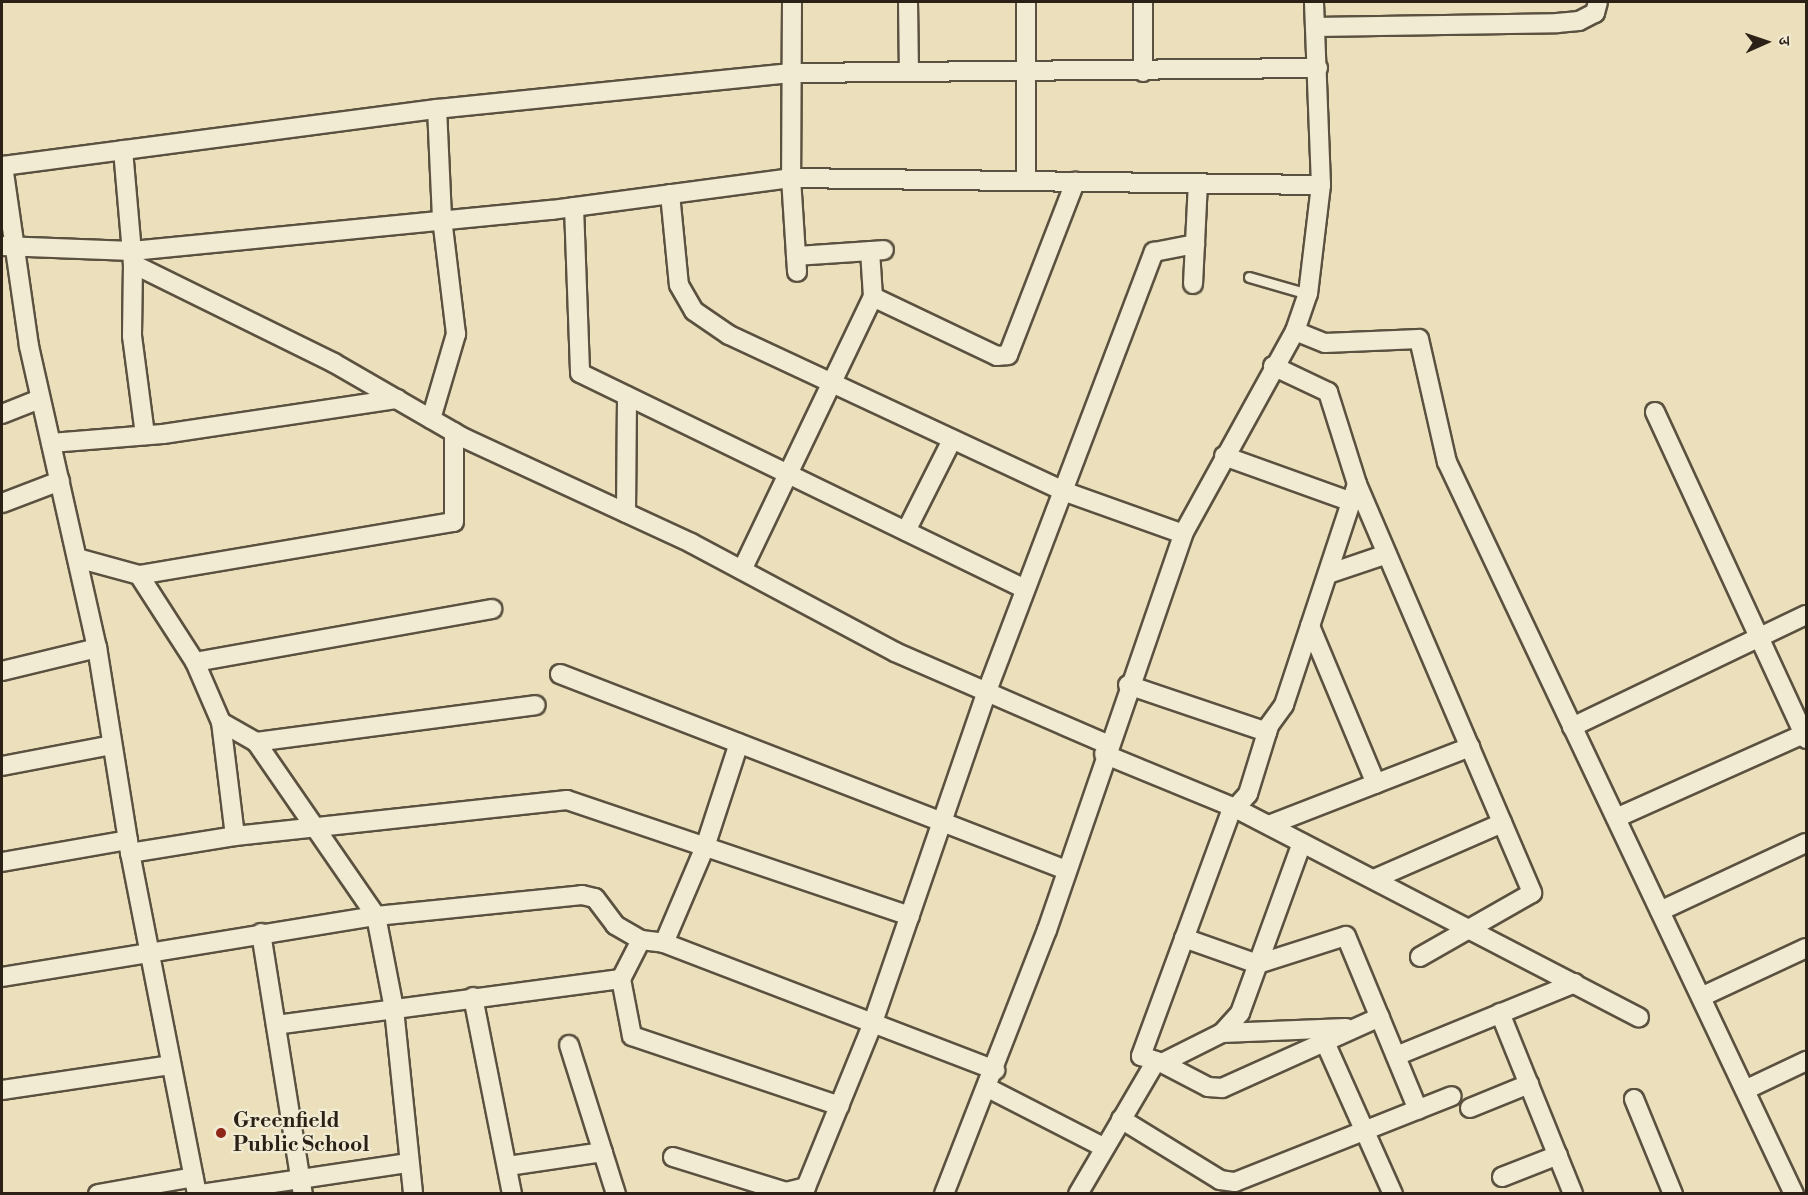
<!DOCTYPE html>
<meta charset="utf-8">
<style>
body{margin:0}
#map{position:relative;width:1808px;height:1195px;overflow:hidden;background:#ebe0bb;font-family:"Libre Bodoni","Noto Serif Devanagari",serif}
div>[style]{position:absolute}
[style*='--x']{left:calc(var(--x)*1px);top:calc(var(--y)*1px);width:calc(var(--w)*1px);rotate:calc(var(--a)*1deg)}
.roads{filter:drop-shadow(2px 0 #5b5140) drop-shadow(-2px 0 #5b5140) drop-shadow(0 2px #5b5140) drop-shadow(0 -2px #5b5140)}
.lane>*{height:9px;margin:-4.5px;padding:0 4.5px;transform-origin:4.5px;border-radius:4.5px;background:#f2ebd3}
.street>*{height:18px;margin:-9px;padding:0 9px;transform-origin:9px;border-radius:9px;background:#f2ebd3}
.dots>*{width:16px;height:16px;translate:-50% -50%;box-sizing:border-box;border:3px solid #f2ebd3;border-radius:50%}
span{translate:-50% -50%;white-space:nowrap;text-align:center;line-height:1.15;-webkit-text-stroke:4.5px #f2ebd3;paint-order:stroke}
.poi-label{font-size:21px;color:#2b2117;font-weight:700}
.left{translate:0 -50%;text-align:left}
.frame{position:absolute;inset:0;border:3px solid #2b2117;pointer-events:none}
.north{position:absolute;left:1736px;top:12px;width:60px;height:60px;-webkit-text-stroke:4px #f2ebd3;paint-order:stroke;rotate:87deg;font-size:16px;font-weight:700;line-height:24px;text-align:center;color:#2b2117}
.north::after{content:'';display:block;margin:auto;width:21px;height:27px;background:#2b2117;clip-path:polygon(50% 0,100% 100%,50% 72%,0 100%)}
</style>
<div id="map">
<div class="roads">
<div class="lane">
<i style="--x:1249;--y:277;--w:61;--a:16.1"></i>
</div>
<div class="street">
<i style="--x:792;--y:2;--w:176;--a:90.3"></i>
<i style="--x:791;--y:178;--w:94;--a:86.3"></i>
<i style="--x:908;--y:2;--w:68;--a:89.2"></i>
<i style="--x:1143;--y:2;--w:70;--a:90"></i>
<i style="--x:1315;--y:27;--w:242;--a:-0.9"></i>
<i style="--x:1557;--y:23;--w:22;--a:-5"></i>
<i style="--x:1579;--y:21;--w:18;--a:-27"></i>
<i style="--x:1595;--y:13;--w:11;--a:-75"></i>
<i style="--x:123;--y:150;--w:114;--a:85"></i>
<i style="--x:133;--y:264;--w:224;--a:26.2"></i>
<i style="--x:334;--y:363;--w:150;--a:30"></i>
<i style="--x:464;--y:438;--w:250;--a:24.8"></i>
<i style="--x:691;--y:543;--w:231;--a:28.1"></i>
<i style="--x:895;--y:652;--w:231;--a:23.5"></i>
<i style="--x:1026;--y:181;--w:179;--a:-90"></i>
<i style="--x:670;--y:194;--w:91;--a:84.4"></i>
<i style="--x:679;--y:285;--w:30;--a:60"></i>
<i style="--x:694;--y:311;--w:42;--a:34.4"></i>
<i style="--x:729;--y:335;--w:369;--a:25"></i>
<i style="--x:1063;--y:491;--w:127;--a:19.7"></i>
<i style="--x:574;--y:207;--w:166;--a:87.9"></i>
<i style="--x:580;--y:373;--w:495;--a:25.9"></i>
<i style="--x:2;--y:246;--w:130;--a:2.2"></i>
<i style="--x:132;--y:251;--w:422;--a:-5.6"></i>
<i style="--x:552;--y:210;--w:241;--a:-7.6"></i>
<i style="--x:791;--y:178;--w:530;--a:0.76"></i>
<i style="--x:796;--y:256;--w:88;--a:-3.9"></i>
<i style="--x:133;--y:264;--w:72;--a:90.8"></i>
<i style="--x:132;--y:336;--w:100;--a:82.5"></i>
<i style="--x:1193;--y:284;--w:101;--a:-87.2"></i>
<i style="--x:873;--y:297;--w:137;--a:25.4"></i>
<i style="--x:997;--y:356;--w:11;--a:-5"></i>
<i style="--x:1008;--y:355;--w:186;--a:-68.8"></i>
<i style="--x:1295;--y:331;--w:32;--a:22"></i>
<i style="--x:1325;--y:343;--w:94;--a:-2.4"></i>
<i style="--x:1419;--y:339;--w:126;--a:77.2"></i>
<i style="--x:1447;--y:462;--w:810;--a:64.64"></i>
<i style="--x:1273;--y:366;--w:61;--a:25.3"></i>
<i style="--x:1328;--y:392;--w:96;--a:72.5"></i>
<i style="--x:1357;--y:484;--w:233;--a:108.3"></i>
<i style="--x:1284;--y:705;--w:26;--a:126"></i>
<i style="--x:1269;--y:726;--w:71;--a:107.2"></i>
<i style="--x:1248;--y:794;--w:27;--a:132"></i>
<i style="--x:1230;--y:814;--w:258;--a:110.2"></i>
<i style="--x:1141;--y:1056;--w:22;--a:18"></i>
<i style="--x:1162;--y:1063;--w:67;--a:-26.6"></i>
<i style="--x:1222;--y:1033;--w:27;--a:-48"></i>
<i style="--x:1240;--y:1013;--w:181;--a:-70"></i>
<i style="--x:1655;--y:412;--w:360;--a:65.2"></i>
<i style="--x:2;--y:414;--w:41;--a:-21.5"></i>
<i style="--x:431;--y:419;--w:89;--a:-73.6"></i>
<i style="--x:456;--y:334;--w:117;--a:-96.9"></i>
<i style="--x:442;--y:218;--w:109;--a:-92.6"></i>
<i style="--x:51;--y:443;--w:112;--a:-4.6"></i>
<i style="--x:163;--y:434;--w:237;--a:-8.5"></i>
<i style="--x:1224;--y:456;--w:136;--a:19.8"></i>
<i style="--x:1357;--y:484;--w:445;--a:66.8"></i>
<i style="--x:1532;--y:893;--w:129;--a:150.3"></i>
<i style="--x:2;--y:503;--w:62;--a:-20.8"></i>
<i style="--x:626;--y:513;--w:117;--a:-89.5"></i>
<i style="--x:906;--y:531;--w:102;--a:-63.2"></i>
<i style="--x:77;--y:558;--w:64;--a:15.3"></i>
<i style="--x:139;--y:575;--w:319;--a:-9.6"></i>
<i style="--x:454;--y:522;--w:90;--a:-90"></i>
<i style="--x:742;--y:570;--w:303;--a:-64.4"></i>
<i style="--x:873;--y:297;--w:46;--a:-93.7"></i>
<i style="--x:1328;--y:574;--w:62;--a:-18.7"></i>
<i style="--x:139;--y:575;--w:103;--a:57.2"></i>
<i style="--x:195;--y:662;--w:65;--a:66.6"></i>
<i style="--x:221;--y:722;--w:115;--a:83"></i>
<i style="--x:1310;--y:626;--w:171;--a:67.3"></i>
<i style="--x:195;--y:662;--w:302;--a:-10.1"></i>
<i style="--x:2;--y:671;--w:98;--a:-13.6"></i>
<i style="--x:560;--y:674;--w:543;--a:21.17"></i>
<i style="--x:1128;--y:685;--w:147;--a:18.7"></i>
<i style="--x:221;--y:722;--w:40;--a:29.7"></i>
<i style="--x:256;--y:742;--w:211;--a:55.4"></i>
<i style="--x:376;--y:916;--w:95;--a:79"></i>
<i style="--x:394;--y:1009;--w:186;--a:84.1"></i>
<i style="--x:1572;--y:727;--w:259;--a:-25.6"></i>
<i style="--x:256;--y:742;--w:282;--a:-7.5"></i>
<i style="--x:1104;--y:754;--w:142;--a:22.4"></i>
<i style="--x:1235;--y:808;--w:455;--a:27.4"></i>
<i style="--x:2;--y:766;--w:112;--a:-10.8"></i>
<i style="--x:1616;--y:818;--w:206;--a:-24.1"></i>
<i style="--x:1269;--y:825;--w:216;--a:-21.2"></i>
<i style="--x:130;--y:853;--w:106;--a:-9.2"></i>
<i style="--x:235;--y:836;--w:334;--a:-6.2"></i>
<i style="--x:567;--y:800;--w:362;--a:18.7"></i>
<i style="--x:2;--y:862;--w:128;--a:-9.9"></i>
<i style="--x:1374;--y:879;--w:140;--a:-23.6"></i>
<i style="--x:1660;--y:911;--w:161;--a:-25"></i>
<i style="--x:261;--y:933;--w:264;--a:80.9"></i>
<i style="--x:1184;--y:938;--w:78;--a:19.4"></i>
<i style="--x:1258;--y:964;--w:92;--a:-17.7"></i>
<i style="--x:1346;--y:936;--w:188;--a:67.5"></i>
<i style="--x:641;--y:940;--w:23;--a:7"></i>
<i style="--x:664;--y:943;--w:355;--a:21"></i>
<i style="--x:664;--y:943;--w:104;--a:-66.9"></i>
<i style="--x:705;--y:847;--w:109;--a:-71.9"></i>
<i style="--x:2;--y:977;--w:379;--a:-9.3"></i>
<i style="--x:376;--y:916;--w:207;--a:-5.8"></i>
<i style="--x:582;--y:895;--w:13;--a:13"></i>
<i style="--x:595;--y:898;--w:34;--a:53"></i>
<i style="--x:615;--y:925;--w:30;--a:30"></i>
<i style="--x:641;--y:940;--w:44;--a:117.1"></i>
<i style="--x:621;--y:979;--w:58;--a:79.1"></i>
<i style="--x:632;--y:1036;--w:219;--a:18.6"></i>
<i style="--x:473;--y:997;--w:201;--a:78.8"></i>
<i style="--x:1701;--y:997;--w:116;--a:-25"></i>
<i style="--x:1500;--y:1013;--w:195;--a:68"></i>
<i style="--x:276;--y:1025;--w:348;--a:-7.6"></i>
<i style="--x:1222;--y:1033;--w:124;--a:-2.3"></i>
<i style="--x:1324;--y:1040;--w:169;--a:65.9"></i>
<i style="--x:569;--y:1045;--w:156;--a:72.5"></i>
<i style="--x:1396;--y:1056;--w:193;--a:-22.2"></i>
<i style="--x:1162;--y:1063;--w:52;--a:27.6"></i>
<i style="--x:1208;--y:1087;--w:14;--a:4"></i>
<i style="--x:1222;--y:1088;--w:173;--a:-24.2"></i>
<i style="--x:988;--y:1088;--w:131;--a:27.1"></i>
<i style="--x:2;--y:1090;--w:171;--a:-8.4"></i>
<i style="--x:1745;--y:1090;--w:68;--a:-25.4"></i>
<i style="--x:1634;--y:1099;--w:103;--a:67.7"></i>
<i style="--x:1470;--y:1108;--w:64;--a:-22.1"></i>
<i style="--x:1121;--y:1119;--w:116;--a:31.6"></i>
<i style="--x:1220;--y:1180;--w:15;--a:8"></i>
<i style="--x:1235;--y:1182;--w:233;--a:-21.6"></i>
<i style="--x:673;--y:1157;--w:118;--a:17.2"></i>
<i style="--x:786;--y:1192;--w:21;--a:-14"></i>
<i style="--x:806;--y:1187;--w:175;--a:-67.8"></i>
<i style="--x:872;--y:1025;--w:353;--a:-71"></i>
<i style="--x:987;--y:691;--w:470;--a:-69.2"></i>
<i style="--x:1154;--y:252;--w:42;--a:-11"></i>
<i style="--x:508;--y:1166;--w:96;--a:-8.4"></i>
<i style="--x:1502;--y:1177;--w:60;--a:-21.4"></i>
<i style="--x:98;--y:1194;--w:97;--a:-10"></i>
<i style="--x:197;--y:1194;--w:348;--a:-101.1"></i>
<i style="--x:130;--y:853;--w:208;--a:-99.1"></i>
<i style="--x:97;--y:648;--w:310;--a:-102.7"></i>
<i style="--x:29;--y:346;--w:182;--a:-98.2"></i>
<i style="--x:3;--y:166;--w:438;--a:-7.5"></i>
<i style="--x:437;--y:109;--w:359;--a:-5.8"></i>
<i style="--x:794;--y:73;--w:524;--a:-0.55"></i>
<i style="--x:200;--y:1194;--w:210;--a:-8.5"></i>
<i style="--x:944;--y:1194;--w:283;--a:-68.7"></i>
<i style="--x:1047;--y:930;--w:419;--a:-71"></i>
<i style="--x:1183;--y:534;--w:232;--a:-61.1"></i>
<i style="--x:1295;--y:331;--w:39;--a:-71"></i>
<i style="--x:1308;--y:294;--w:110;--a:-83.2"></i>
<i style="--x:1321;--y:185;--w:183;--a:-92.2"></i>
<i style="--x:1078;--y:1194;--w:154;--a:-59.6"></i>
</div>
</div>
<div class="dots">
<i style="left:221px;top:1133px;background:#8f2418"></i>
</div>
<div class="poi-label">
<span class="left" style="left:233px;top:1133px">Greenfield<br>Public School</span>
</div>
<div class="frame"></div>
<div class="north">उ</div>
</div>
